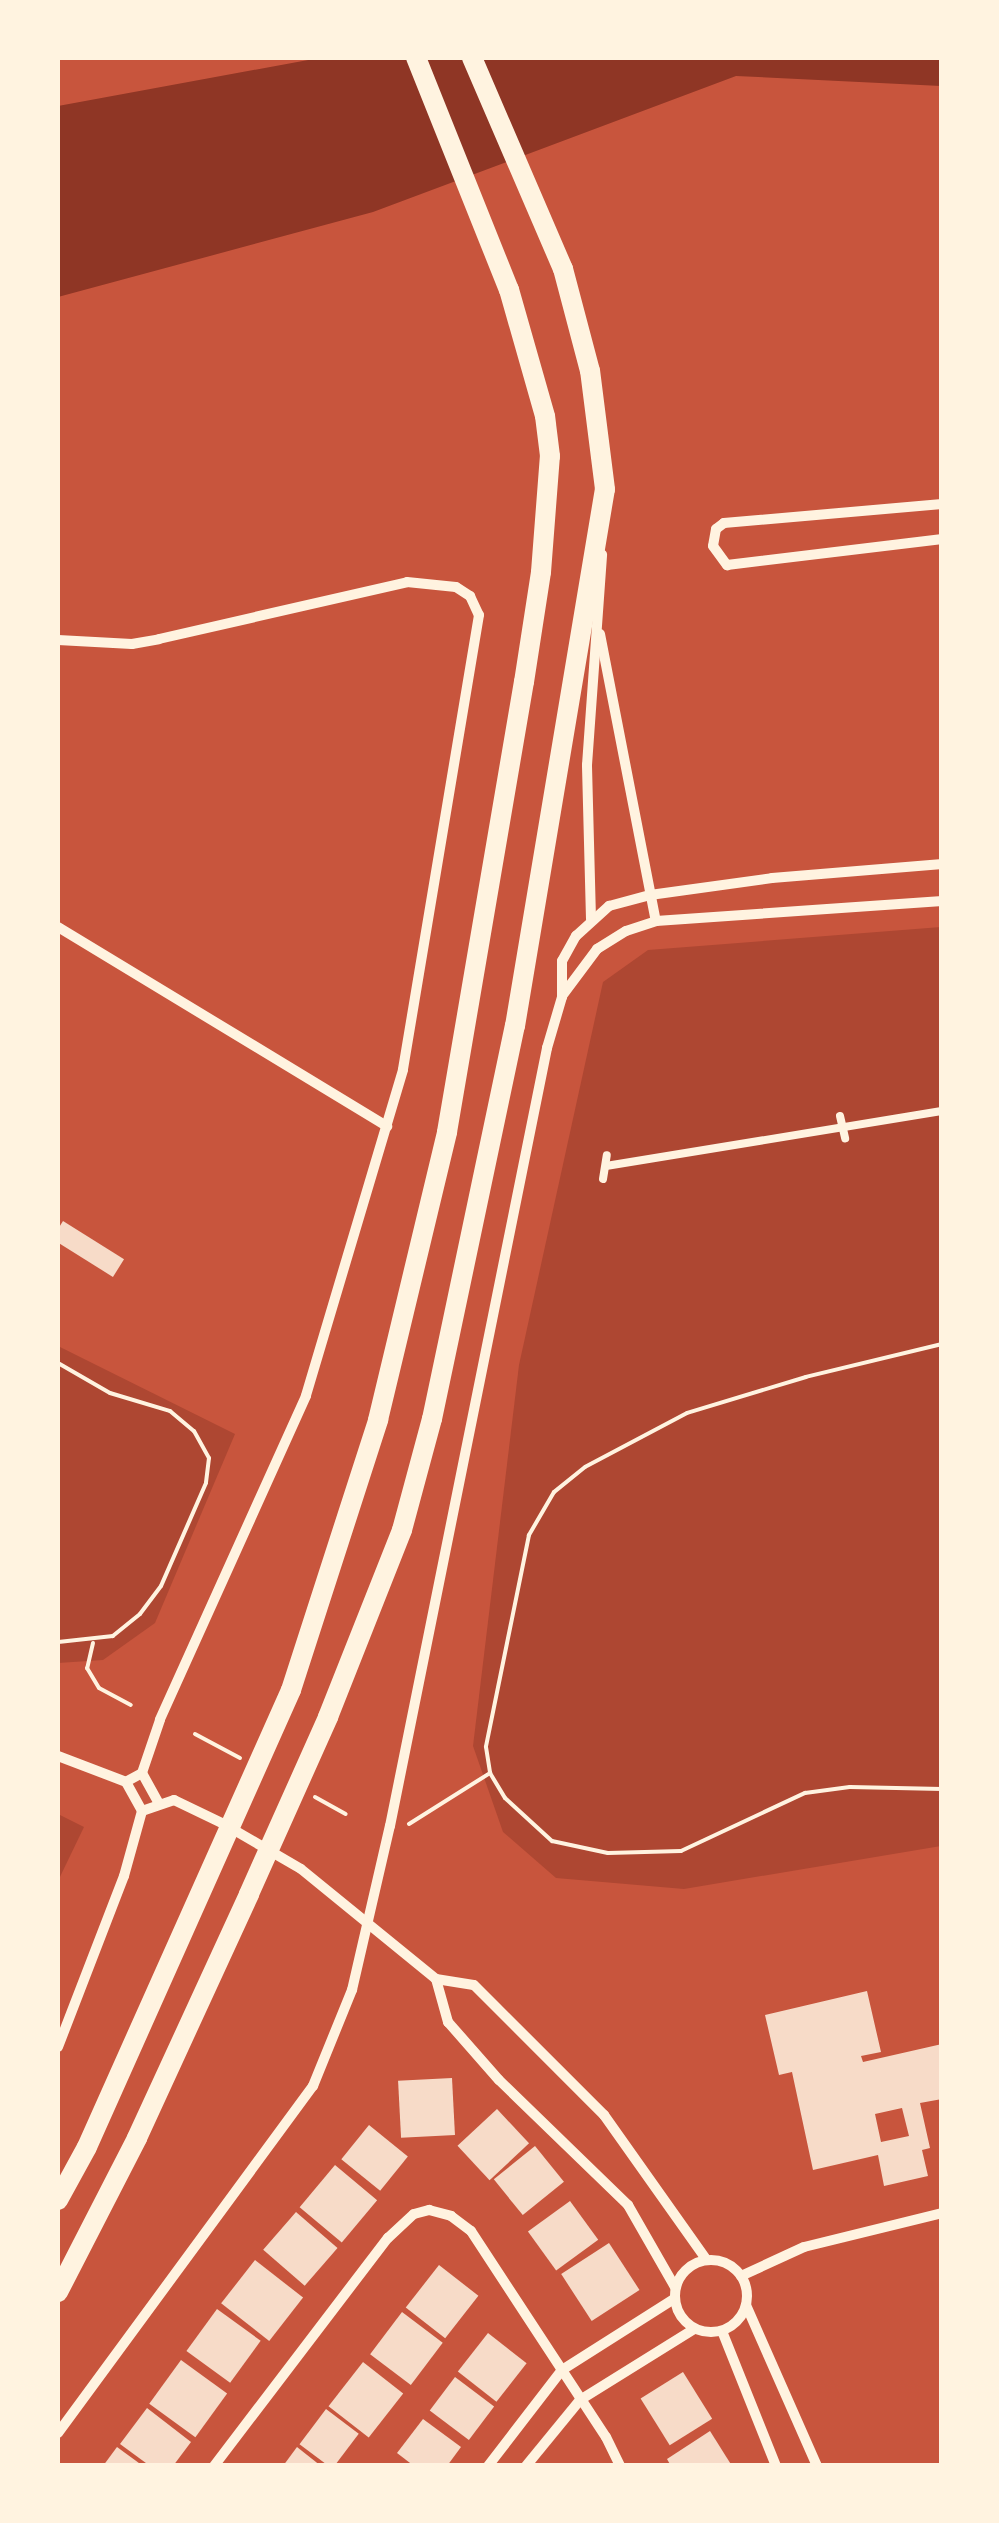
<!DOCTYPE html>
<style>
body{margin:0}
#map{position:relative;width:999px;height:2523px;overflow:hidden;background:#c8553d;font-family:Figtree,sans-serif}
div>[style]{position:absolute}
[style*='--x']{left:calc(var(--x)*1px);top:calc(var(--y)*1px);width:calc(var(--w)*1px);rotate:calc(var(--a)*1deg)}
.green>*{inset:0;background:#ae4732}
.water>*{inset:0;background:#8f3625}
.building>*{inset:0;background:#f7dbc8;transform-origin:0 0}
.path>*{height:4px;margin:-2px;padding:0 2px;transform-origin:2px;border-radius:2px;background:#fff3e0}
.service>*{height:8px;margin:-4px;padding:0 4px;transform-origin:4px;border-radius:4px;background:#fff3e0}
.minor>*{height:10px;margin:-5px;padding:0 5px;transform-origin:5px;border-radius:5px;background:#fff3e0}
.minor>.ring{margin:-5px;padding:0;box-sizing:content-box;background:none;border:10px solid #fff3e0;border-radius:50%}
.secondary>*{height:20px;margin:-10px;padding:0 10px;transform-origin:10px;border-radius:10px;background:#fff3e0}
span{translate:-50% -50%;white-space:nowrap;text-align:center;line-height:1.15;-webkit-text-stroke:9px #fff3e0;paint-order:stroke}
.frame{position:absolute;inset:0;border:60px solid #fff3e0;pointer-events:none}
</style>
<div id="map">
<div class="green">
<i style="clip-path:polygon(941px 927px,941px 1846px,684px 1889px,556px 1878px,503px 1832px,473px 1746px,519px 1365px,603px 982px,648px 950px)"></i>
<i style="clip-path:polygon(58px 1346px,235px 1434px,155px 1623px,103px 1660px,58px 1663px)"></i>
<i style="clip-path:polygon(58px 1814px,84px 1827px,58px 1881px)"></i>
</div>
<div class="water">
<i style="clip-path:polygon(319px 58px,941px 58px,941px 86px,736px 76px,373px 212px,58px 297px,58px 106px)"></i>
</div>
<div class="building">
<i style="left:63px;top:1221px;width:72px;height:21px;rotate:32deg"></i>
<i style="clip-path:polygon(evenodd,867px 1991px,881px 2052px,861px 2056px,863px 2062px,942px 2044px,942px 2099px,920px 2103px,930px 2148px,922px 2150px,928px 2176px,884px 2186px,878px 2155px,813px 2170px,792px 2072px,779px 2075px,765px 2015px,867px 1991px,902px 2108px,909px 2136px,881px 2142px,875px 2114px,902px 2108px)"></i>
<i style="left:452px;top:2078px;width:57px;height:54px;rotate:87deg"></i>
<i style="left:497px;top:2109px;width:47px;height:54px;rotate:47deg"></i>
<i style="left:369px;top:2125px;width:50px;height:44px;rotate:39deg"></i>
<i style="left:535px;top:2146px;width:46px;height:53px;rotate:51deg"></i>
<i style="left:335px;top:2165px;width:55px;height:55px;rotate:40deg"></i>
<i style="left:570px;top:2201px;width:48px;height:52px;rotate:54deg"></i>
<i style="left:296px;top:2212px;width:55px;height:50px;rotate:41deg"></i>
<i style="left:609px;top:2243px;width:56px;height:57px;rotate:57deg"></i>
<i style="left:255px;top:2260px;width:61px;height:55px;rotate:38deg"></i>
<i style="left:439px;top:2265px;width:50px;height:54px;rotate:38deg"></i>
<i style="left:217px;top:2309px;width:54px;height:52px;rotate:36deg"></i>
<i style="left:402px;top:2312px;width:51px;height:53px;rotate:37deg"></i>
<i style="left:488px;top:2333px;width:49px;height:49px;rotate:38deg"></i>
<i style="left:181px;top:2360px;width:57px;height:54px;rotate:36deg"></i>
<i style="left:363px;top:2362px;width:51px;height:56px;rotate:38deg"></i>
<i style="left:683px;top:2372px;width:55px;height:50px;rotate:58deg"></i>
<i style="left:455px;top:2377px;width:49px;height:42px;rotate:37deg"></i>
<i style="clip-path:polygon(147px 2408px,191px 2442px,173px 2466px,150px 2466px,120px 2444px)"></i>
<i style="left:326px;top:2409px;width:41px;height:44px;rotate:37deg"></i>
<i style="clip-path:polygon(423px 2419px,461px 2447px,447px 2466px,414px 2466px,397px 2453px)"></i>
<i style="clip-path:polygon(710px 2431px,732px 2466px,671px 2466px,667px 2459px)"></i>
<i style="clip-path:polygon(117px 2447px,143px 2466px,103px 2466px)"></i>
<i style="clip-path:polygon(297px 2447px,321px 2466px,283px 2466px)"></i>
</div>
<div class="path">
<i style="--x:942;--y:1344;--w:140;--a:166.4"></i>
<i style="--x:806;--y:1377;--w:124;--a:163.2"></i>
<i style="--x:687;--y:1413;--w:115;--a:152.1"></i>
<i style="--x:585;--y:1467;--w:40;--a:141"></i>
<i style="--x:554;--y:1492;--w:50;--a:120.2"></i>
<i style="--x:529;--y:1535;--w:216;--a:101.5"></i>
<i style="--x:486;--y:1747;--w:26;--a:81"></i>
<i style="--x:490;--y:1773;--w:29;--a:59"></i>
<i style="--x:505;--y:1798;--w:64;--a:42.5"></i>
<i style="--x:552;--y:1841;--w:57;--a:12.1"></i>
<i style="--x:608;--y:1853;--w:73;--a:-1.6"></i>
<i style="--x:681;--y:1851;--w:137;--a:-25.1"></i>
<i style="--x:805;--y:1793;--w:45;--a:-7.6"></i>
<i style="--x:850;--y:1787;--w:92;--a:1.2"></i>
<i style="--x:58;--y:1363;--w:60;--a:30"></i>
<i style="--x:110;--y:1393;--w:63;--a:16.7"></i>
<i style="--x:170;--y:1411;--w:31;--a:40"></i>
<i style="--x:194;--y:1431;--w:31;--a:61"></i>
<i style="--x:209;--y:1458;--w:25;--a:97"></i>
<i style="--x:206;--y:1483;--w:112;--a:113.6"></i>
<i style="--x:161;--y:1586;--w:35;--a:127"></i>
<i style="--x:140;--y:1614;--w:35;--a:141"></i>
<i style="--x:113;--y:1636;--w:55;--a:173.8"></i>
<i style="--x:93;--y:1643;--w:26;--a:103"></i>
<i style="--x:87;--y:1668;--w:23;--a:59"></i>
<i style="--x:99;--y:1688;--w:36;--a:28"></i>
<i style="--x:195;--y:1734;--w:51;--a:28.1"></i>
<i style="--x:315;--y:1797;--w:35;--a:29"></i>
<i style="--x:409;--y:1824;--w:96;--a:-32.2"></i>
</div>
<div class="service">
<i style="--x:840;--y:1116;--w:23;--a:77"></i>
<i style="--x:606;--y:1166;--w:340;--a:-9.3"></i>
<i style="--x:603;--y:1179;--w:24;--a:-81"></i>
</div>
<div class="minor">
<i style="--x:942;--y:504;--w:219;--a:175"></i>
<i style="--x:724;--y:523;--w:10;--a:143"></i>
<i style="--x:716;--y:529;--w:17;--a:100"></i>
<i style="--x:713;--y:546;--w:24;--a:54"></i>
<i style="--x:727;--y:565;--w:217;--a:-6.9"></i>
<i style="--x:600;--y:634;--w:292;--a:79"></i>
<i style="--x:58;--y:640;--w:74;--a:3.1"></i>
<i style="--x:132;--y:644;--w:27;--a:-10"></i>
<i style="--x:159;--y:639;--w:254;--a:-12.9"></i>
<i style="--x:407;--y:582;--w:49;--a:5.8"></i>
<i style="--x:456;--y:587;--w:17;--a:33"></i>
<i style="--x:470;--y:596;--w:21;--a:65"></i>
<i style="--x:479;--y:615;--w:461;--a:99.5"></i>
<i style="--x:403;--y:1070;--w:340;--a:106.6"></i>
<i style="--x:306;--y:1396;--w:355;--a:114.3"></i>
<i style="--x:160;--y:1720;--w:56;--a:108.8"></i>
<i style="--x:142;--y:1773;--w:18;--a:151"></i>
<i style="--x:591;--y:919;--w:154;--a:-91.5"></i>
<i style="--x:587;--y:765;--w:211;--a:-85.9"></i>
<i style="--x:58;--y:927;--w:385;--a:31.2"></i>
<i style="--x:562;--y:996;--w:59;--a:-53.3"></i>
<i style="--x:597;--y:949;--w:34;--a:-32"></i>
<i style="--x:626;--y:931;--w:32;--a:-18"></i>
<i style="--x:656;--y:921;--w:287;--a:-4"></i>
<i style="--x:58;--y:1756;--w:73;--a:20.9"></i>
<i style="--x:126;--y:1782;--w:33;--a:61"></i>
<i style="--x:142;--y:1773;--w:33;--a:61"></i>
<i style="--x:142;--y:1811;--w:34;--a:-19"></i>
<i style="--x:174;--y:1800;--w:53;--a:25.6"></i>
<i style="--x:222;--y:1823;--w:91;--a:30.2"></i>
<i style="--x:301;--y:1869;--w:174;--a:39.2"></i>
<i style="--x:436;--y:1979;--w:38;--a:9"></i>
<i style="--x:474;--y:1985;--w:184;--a:45"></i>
<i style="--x:604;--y:2115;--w:176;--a:54.7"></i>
<i style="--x:436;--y:1979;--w:45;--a:74.4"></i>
<i style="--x:448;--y:2022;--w:77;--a:48.7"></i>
<i style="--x:499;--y:2080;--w:180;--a:44.1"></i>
<i style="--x:628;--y:2205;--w:95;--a:60.2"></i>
<i style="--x:58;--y:2047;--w:183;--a:-68.9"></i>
<i style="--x:124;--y:1876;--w:67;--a:-74.5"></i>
<i class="ring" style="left:675px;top:2260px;width:62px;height:62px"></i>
<i style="--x:741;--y:2276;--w:69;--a:-24.7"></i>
<i style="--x:804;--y:2247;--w:142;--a:-13.8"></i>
<i style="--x:746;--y:2305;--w:176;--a:66.2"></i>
<i style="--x:722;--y:2331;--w:145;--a:68.2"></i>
<i style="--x:58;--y:2433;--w:431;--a:-53.7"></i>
<i style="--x:313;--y:2086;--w:104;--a:-67.9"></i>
<i style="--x:352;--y:1990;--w:168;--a:-77"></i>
<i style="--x:390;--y:1826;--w:794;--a:-78.59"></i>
<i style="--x:547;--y:1048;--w:53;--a:-73.6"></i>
<i style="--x:562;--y:997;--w:36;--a:-90"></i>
<i style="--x:562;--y:961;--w:29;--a:-61"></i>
<i style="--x:576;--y:936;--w:45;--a:-42.3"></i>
<i style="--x:609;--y:906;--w:42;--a:-15"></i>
<i style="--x:650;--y:895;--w:123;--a:-7.9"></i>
<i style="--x:772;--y:878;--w:171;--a:-4.7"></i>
<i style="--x:214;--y:2466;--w:287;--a:-52.7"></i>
<i style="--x:388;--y:2238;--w:35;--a:-43"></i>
<i style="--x:414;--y:2214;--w:16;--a:-15"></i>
<i style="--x:429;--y:2210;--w:23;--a:15"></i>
<i style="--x:451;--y:2216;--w:25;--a:37"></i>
<i style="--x:471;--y:2231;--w:246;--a:56.8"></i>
<i style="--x:606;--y:2437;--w:32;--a:64"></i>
<i style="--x:488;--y:2466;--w:121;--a:-52.4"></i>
<i style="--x:562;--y:2370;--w:133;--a:-32.4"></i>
<i style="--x:526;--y:2466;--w:85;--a:-50.7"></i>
<i style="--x:580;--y:2400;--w:134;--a:-31.9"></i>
</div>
<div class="secondary">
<i style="--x:58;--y:2200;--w:60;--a:-61.3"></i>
<i style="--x:87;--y:2147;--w:500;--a:-65.94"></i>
<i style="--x:291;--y:1690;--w:284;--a:-72.1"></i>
<i style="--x:378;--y:1420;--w:296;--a:-76.5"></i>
<i style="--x:447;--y:1132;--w:457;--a:-80.3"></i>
<i style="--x:524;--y:682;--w:111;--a:-81.2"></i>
<i style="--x:541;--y:572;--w:116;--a:-85.6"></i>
<i style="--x:550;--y:456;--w:40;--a:-97.1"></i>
<i style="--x:545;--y:416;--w:131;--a:-105.9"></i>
<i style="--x:509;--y:290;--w:250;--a:-111.8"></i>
<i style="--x:58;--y:2292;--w:173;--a:-62.8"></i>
<i style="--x:137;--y:2138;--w:268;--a:-65.3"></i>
<i style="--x:249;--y:1894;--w:194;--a:-65.9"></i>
<i style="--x:328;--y:1717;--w:201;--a:-68.4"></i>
<i style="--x:402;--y:1530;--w:115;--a:-74.9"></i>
<i style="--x:432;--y:1419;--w:402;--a:-78.1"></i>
<i style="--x:515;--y:1026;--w:544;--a:-80.49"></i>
<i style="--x:605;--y:489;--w:119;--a:-97.2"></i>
<i style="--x:590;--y:371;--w:106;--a:-104.8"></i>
<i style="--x:563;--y:269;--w:230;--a:-113.3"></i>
</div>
<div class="frame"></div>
</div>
